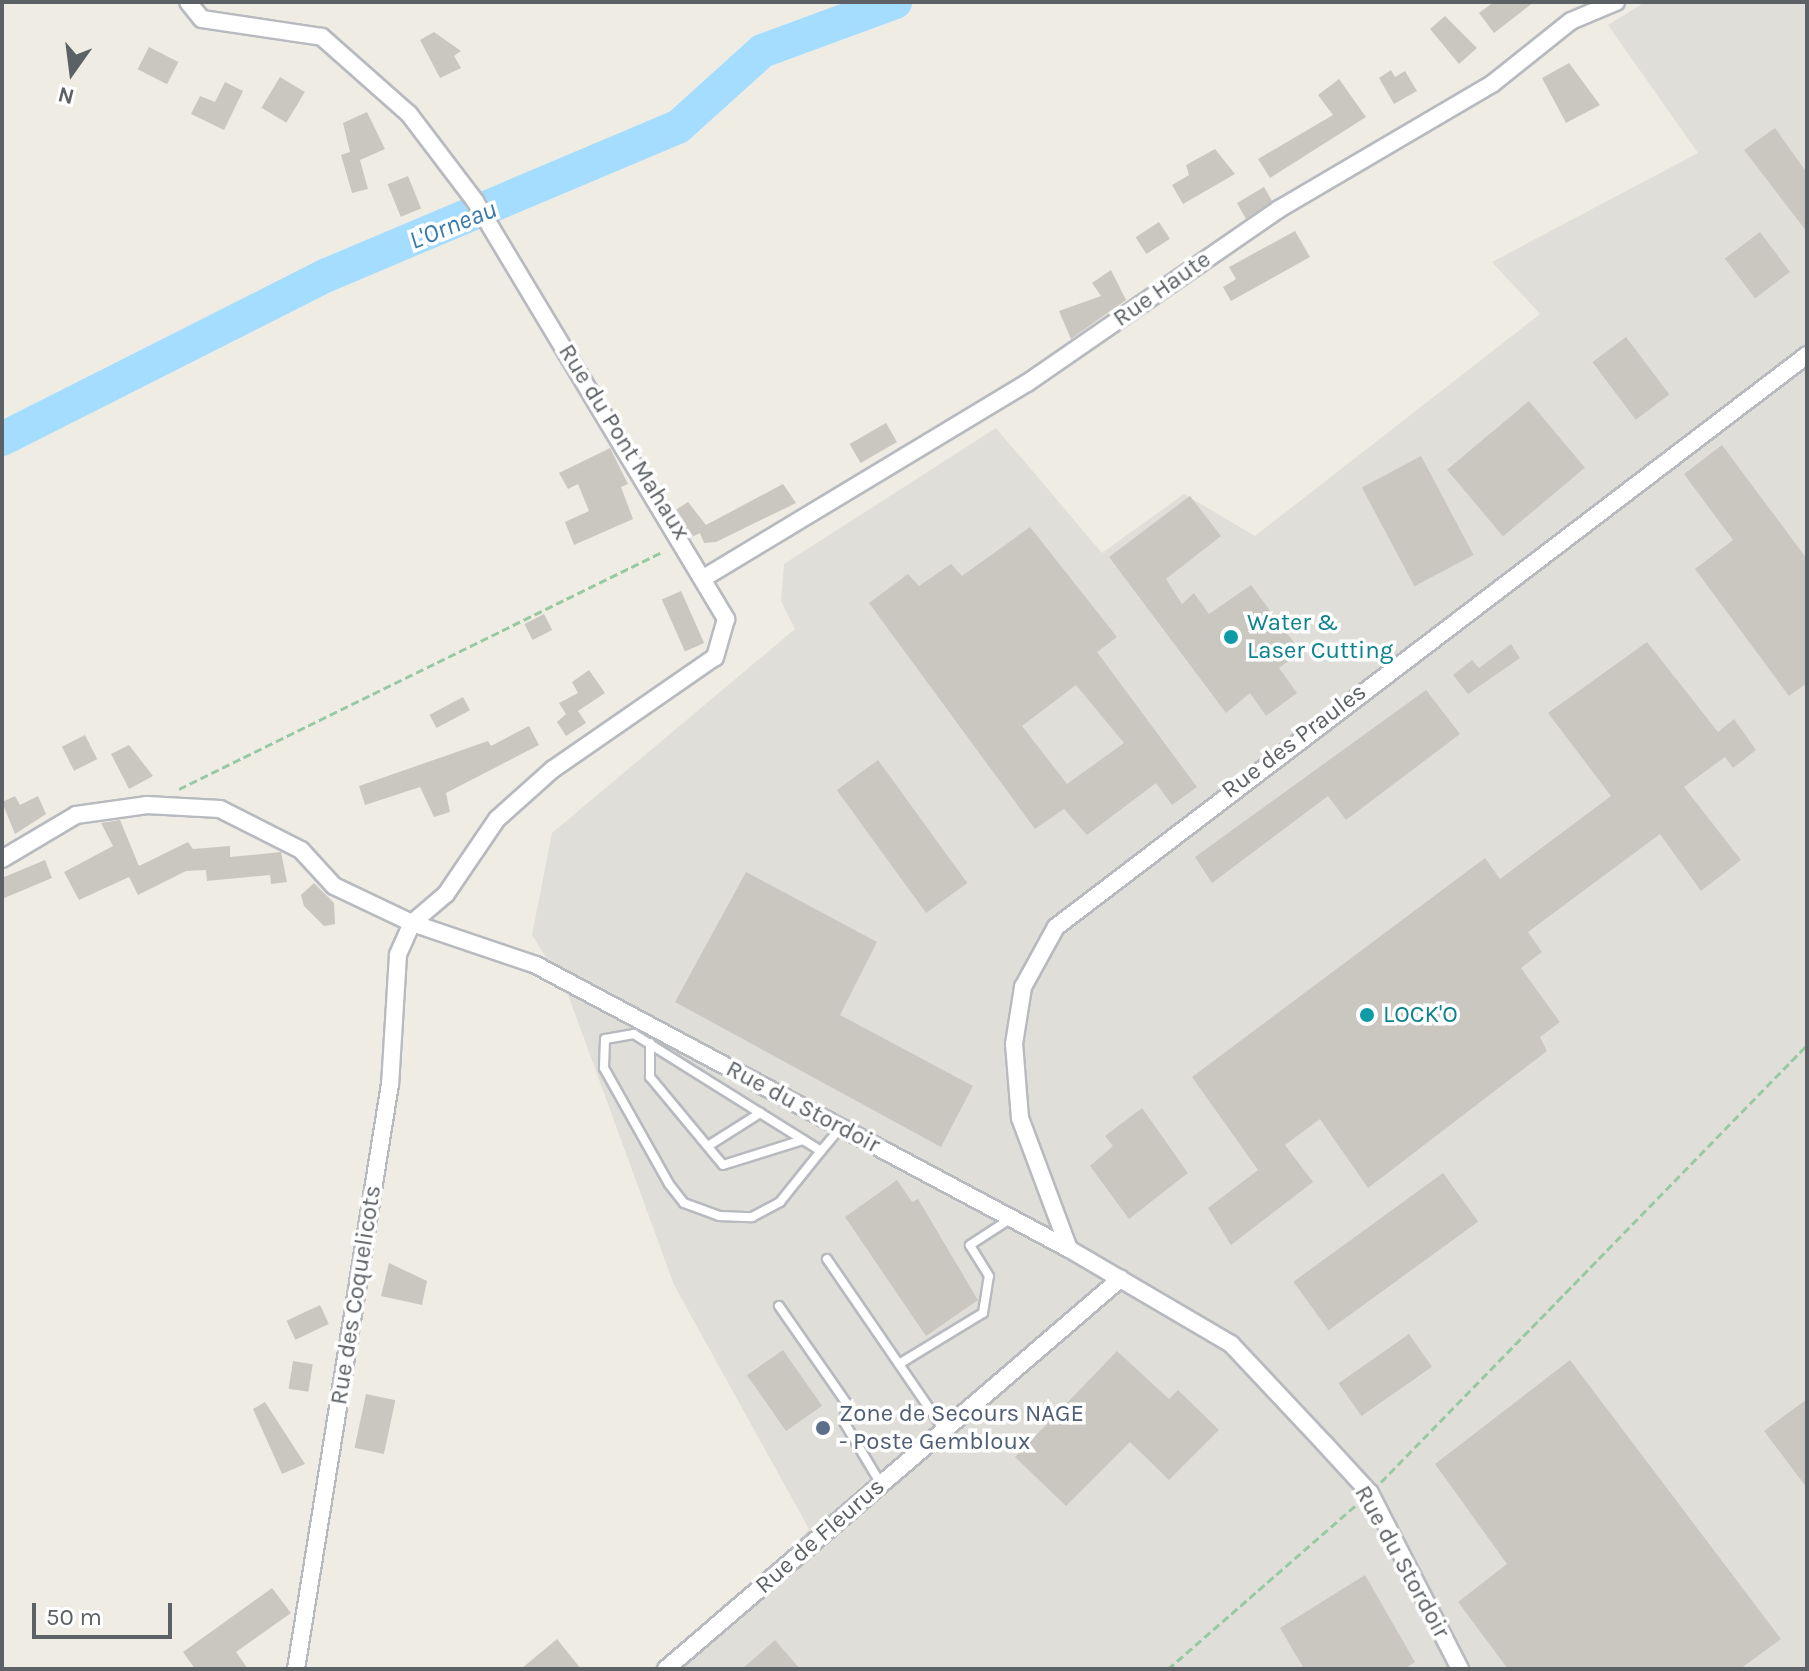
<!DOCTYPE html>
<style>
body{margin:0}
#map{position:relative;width:1809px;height:1671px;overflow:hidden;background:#efece4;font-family:Karla,sans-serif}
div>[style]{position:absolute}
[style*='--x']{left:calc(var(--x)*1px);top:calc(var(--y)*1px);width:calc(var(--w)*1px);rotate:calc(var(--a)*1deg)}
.industrial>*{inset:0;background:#e0ded8}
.river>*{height:34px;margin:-17px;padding:0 17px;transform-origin:17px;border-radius:17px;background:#a4ddff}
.building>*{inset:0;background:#cac7c1;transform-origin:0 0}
.path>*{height:3px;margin-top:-1.5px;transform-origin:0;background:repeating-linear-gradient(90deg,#97caa3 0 8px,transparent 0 12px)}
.roads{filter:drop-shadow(2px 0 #b7babf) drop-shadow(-2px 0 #b7babf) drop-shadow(0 2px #b7babf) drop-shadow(0 -2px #b7babf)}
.service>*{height:8px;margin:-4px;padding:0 4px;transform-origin:4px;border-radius:4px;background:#fff}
.minor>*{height:16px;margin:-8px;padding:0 8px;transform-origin:8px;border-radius:8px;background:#fff}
.dots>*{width:22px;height:22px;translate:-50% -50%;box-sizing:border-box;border:4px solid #fff;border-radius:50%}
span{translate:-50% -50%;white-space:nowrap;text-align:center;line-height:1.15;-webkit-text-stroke:7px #fff;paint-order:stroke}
.street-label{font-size:24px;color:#5c6165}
.culture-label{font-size:24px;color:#0d838f}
.left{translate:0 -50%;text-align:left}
.service-label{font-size:24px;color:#4e5e75}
.water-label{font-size:26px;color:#387aae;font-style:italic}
.frame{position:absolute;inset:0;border:4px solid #5c6165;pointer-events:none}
.north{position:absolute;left:32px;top:32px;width:80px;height:80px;-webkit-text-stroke:6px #fff;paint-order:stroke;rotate:194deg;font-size:22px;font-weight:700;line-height:32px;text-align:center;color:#5c6165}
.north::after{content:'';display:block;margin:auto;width:28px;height:36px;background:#5c6165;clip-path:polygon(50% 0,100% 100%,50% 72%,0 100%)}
.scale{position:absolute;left:32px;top:1603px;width:140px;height:36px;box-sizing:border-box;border:4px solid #5c6165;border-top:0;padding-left:10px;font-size:24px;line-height:28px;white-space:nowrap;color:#5c6165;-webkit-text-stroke:6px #fff;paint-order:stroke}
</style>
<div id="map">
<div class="industrial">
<i style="clip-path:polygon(1645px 2px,1807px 2px,1807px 1669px,677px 1669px,809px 1529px,674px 1285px,566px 989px,532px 935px,552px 833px,795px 629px,781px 601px,784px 564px,996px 428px,1102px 553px,1184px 494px,1255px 536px,1540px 314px,1492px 262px,1698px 153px,1608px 25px)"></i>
</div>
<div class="river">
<i style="--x:2;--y:439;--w:364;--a:-26.8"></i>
<i style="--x:327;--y:275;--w:381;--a:-22.9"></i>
<i style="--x:678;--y:127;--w:113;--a:-42.1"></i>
<i style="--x:762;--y:51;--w:142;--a:-20.2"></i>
</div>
<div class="building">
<i style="clip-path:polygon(1494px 2px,1534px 2px,1494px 33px,1479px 13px)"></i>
<i style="clip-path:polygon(1445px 16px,1477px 48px,1459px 64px,1430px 29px)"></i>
<i style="clip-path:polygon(434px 32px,461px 51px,454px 56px,461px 68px,440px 78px,420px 40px)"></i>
<i style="left:149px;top:47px;width:33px;height:25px;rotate:27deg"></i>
<i style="clip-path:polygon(1569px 63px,1600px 105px,1566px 123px,1542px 78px)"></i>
<i style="clip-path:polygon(1391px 70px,1395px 77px,1405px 71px,1417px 91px,1394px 104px,1379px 78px)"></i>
<i style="left:280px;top:77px;width:29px;height:36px;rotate:31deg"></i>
<i style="clip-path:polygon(1339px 79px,1366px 117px,1270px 178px,1258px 159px,1333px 115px,1318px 95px)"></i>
<i style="clip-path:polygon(225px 82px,243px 91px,224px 130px,191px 114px,200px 96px,215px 102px)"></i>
<i style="clip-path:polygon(367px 112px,385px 149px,360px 160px,368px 189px,352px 193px,341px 155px,350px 152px,343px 123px)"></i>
<i style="clip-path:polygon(1775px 128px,1807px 173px,1807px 232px,1744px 150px)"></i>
<i style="clip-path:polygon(1215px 149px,1235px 174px,1183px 204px,1172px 185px,1189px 175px,1186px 165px)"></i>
<i style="left:408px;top:176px;width:35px;height:22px;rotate:68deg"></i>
<i style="clip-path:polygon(1264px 187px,1272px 201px,1246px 219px,1237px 203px)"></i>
<i style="left:1159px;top:222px;width:20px;height:28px;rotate:57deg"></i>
<i style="clip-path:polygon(1295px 231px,1310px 257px,1231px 301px,1223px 287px,1236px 279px,1229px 267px)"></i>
<i style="left:1760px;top:232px;width:50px;height:44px;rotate:53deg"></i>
<i style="clip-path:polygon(1111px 270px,1126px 300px,1071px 339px,1059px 311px,1101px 296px,1092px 283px)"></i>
<i style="left:1626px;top:337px;width:72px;height:42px;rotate:53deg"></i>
<i style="left:1529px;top:401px;width:87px;height:107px;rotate:50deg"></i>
<i style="left:886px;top:423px;width:22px;height:42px;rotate:60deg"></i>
<i style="clip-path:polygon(1722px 445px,1807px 559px,1807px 683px,1789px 696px,1695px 569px,1733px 540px,1684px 474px)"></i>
<i style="clip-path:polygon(610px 448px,628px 484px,621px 487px,633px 519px,574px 545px,565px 522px,589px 511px,578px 484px,568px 489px,559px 473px)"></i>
<i style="left:1421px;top:456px;width:112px;height:67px;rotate:62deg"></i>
<i style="clip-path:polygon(783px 484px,796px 503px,716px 542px,704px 543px,700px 533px,690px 538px,674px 511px,688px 502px,706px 525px)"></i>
<i style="clip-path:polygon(1190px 496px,1221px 536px,1166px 579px,1182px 604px,1194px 593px,1209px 614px,1251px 585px,1301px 652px,1279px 668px,1297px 693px,1266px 716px,1250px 693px,1226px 713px,1109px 557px)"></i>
<i style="clip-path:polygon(evenodd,1030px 527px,1117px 637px,1097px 652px,1197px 787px,1172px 805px,1156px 783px,1087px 835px,1064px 809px,1035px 829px,869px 603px,908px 574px,919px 586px,951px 564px,962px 576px,1030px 527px,1076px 685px,1124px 743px,1067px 784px,1022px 726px,1076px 685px)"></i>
<i style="left:681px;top:591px;width:57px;height:21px;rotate:66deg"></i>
<i style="left:544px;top:614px;width:18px;height:22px;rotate:63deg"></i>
<i style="clip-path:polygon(1647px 642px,1718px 732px,1734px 719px,1756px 750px,1733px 768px,1725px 757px,1684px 787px,1741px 860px,1701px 891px,1660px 834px,1528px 932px,1542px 952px,1521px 968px,1560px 1022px,1540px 1037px,1547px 1051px,1368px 1188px,1320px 1119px,1285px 1145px,1313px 1182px,1231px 1245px,1208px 1208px,1258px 1170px,1192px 1077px,1485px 858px,1500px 879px,1611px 796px,1548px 713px)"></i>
<i style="clip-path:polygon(1511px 644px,1520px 658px,1468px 694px,1453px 675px,1472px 660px,1479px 668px)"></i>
<i style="clip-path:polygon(589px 670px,605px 693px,578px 711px,586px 723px,566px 736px,557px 722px,566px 714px,559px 703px,578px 693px,572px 682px)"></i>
<i style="clip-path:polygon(1426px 690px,1460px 734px,1346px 820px,1328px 796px,1212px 883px,1195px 857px)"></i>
<i style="left:463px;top:697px;width:15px;height:38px;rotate:62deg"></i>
<i style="clip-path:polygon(529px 726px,539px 745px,446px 793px,450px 812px,434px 817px,420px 787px,365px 805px,359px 786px,488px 741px,491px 746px)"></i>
<i style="left:85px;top:735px;width:27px;height:26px;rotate:63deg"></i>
<i style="clip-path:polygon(129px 745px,153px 776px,129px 789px,111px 754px)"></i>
<i style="left:878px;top:760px;width:152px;height:51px;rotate:54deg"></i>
<i style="clip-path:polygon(15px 796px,20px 805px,38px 796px,46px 814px,15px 834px,2px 802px)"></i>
<i style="clip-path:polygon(120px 820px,139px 866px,188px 842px,193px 849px,230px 846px,230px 857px,281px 852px,287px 882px,271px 884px,270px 875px,207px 881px,206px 870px,186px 871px,138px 895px,129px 877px,79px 900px,64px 872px,113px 846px,101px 823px)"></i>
<i style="clip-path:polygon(45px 860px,52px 878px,2px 899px,2px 878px)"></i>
<i style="clip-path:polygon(746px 872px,877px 942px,840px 1015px,973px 1086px,941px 1147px,675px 1002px)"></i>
<i style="clip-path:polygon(314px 883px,334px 903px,335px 924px,324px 926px,304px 906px,301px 895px)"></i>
<i style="clip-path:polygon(1142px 1108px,1188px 1173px,1129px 1219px,1090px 1166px,1113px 1146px,1105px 1136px)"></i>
<i style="left:1443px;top:1173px;width:60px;height:185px;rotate:54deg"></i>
<i style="clip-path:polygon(897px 1180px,912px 1202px,918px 1199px,978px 1300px,926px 1336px,845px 1217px)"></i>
<i style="clip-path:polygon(389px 1263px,427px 1281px,422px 1305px,381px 1296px)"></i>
<i style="left:320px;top:1305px;width:21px;height:37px;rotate:65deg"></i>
<i style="left:1409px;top:1334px;width:40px;height:86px;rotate:55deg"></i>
<i style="left:783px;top:1350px;width:68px;height:44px;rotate:55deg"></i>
<i style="clip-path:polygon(1117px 1351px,1169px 1399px,1178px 1390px,1219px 1430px,1169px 1480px,1130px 1442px,1066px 1506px,1015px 1457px)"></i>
<i style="clip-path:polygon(1570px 1360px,1781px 1639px,1740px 1669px,1508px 1669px,1458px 1602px,1507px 1564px,1435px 1464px)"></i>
<i style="left:293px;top:1361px;width:20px;height:28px;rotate:9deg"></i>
<i style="left:366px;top:1394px;width:30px;height:55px;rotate:12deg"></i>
<i style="clip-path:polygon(1807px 1399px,1807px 1488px,1764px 1431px)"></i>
<i style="clip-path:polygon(265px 1402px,305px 1464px,282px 1474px,253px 1409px)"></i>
<i style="clip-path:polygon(1365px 1575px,1415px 1662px,1404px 1669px,1304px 1669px,1280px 1628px)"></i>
<i style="clip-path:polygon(272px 1588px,291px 1613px,236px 1652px,248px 1669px,195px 1669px,183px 1652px)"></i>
<i style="clip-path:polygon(557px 1639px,581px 1669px,521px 1669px)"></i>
<i style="clip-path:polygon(775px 1640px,800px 1669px,742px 1669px)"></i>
</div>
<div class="path">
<i style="--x:179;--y:789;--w:540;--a:-26.14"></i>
<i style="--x:1381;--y:1482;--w:610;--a:-45.73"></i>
<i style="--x:1168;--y:1669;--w:252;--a:-41.1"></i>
</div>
<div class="roads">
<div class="service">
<i style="--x:650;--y:1043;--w:34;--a:90"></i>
<i style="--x:650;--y:1077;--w:114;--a:50.3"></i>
<i style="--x:723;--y:1165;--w:84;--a:-17.4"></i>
<i style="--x:708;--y:1146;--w:62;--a:-32.4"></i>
<i style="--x:821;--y:1151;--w:221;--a:-148"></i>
<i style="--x:634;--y:1034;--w:29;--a:170"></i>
<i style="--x:605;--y:1039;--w:29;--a:92"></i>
<i style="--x:604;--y:1068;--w:133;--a:60.7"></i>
<i style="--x:669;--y:1184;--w:24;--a:52"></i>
<i style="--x:684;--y:1203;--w:37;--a:20"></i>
<i style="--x:719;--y:1216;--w:33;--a:2"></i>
<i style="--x:752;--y:1217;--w:32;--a:-28"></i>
<i style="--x:780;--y:1202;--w:65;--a:-51.2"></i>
<i style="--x:821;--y:1151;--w:30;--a:-50"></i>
<i style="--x:827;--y:1259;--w:207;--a:55.6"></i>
<i style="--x:779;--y:1306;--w:119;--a:55.2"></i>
<i style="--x:847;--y:1404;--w:18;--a:99"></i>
<i style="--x:844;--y:1422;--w:72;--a:59.2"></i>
<i style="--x:899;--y:1364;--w:98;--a:-31.3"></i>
<i style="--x:983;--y:1313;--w:37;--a:-81"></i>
<i style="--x:989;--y:1276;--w:36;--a:-122"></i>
<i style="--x:970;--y:1245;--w:48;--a:-33"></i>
</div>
<div class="minor">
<i style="--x:188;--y:2;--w:22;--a:51"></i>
<i style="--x:202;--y:19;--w:121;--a:8.5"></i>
<i style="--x:322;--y:37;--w:116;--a:41.5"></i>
<i style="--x:409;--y:114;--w:109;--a:52.8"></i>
<i style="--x:475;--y:201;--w:488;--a:59"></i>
<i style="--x:726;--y:619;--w:40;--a:106"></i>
<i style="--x:715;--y:657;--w:197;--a:145.3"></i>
<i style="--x:553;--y:769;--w:75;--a:138.2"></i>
<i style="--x:497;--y:819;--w:91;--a:124.2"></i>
<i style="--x:446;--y:894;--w:45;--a:139.5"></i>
<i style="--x:412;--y:923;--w:35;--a:114"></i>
<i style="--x:398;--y:955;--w:129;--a:93.5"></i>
<i style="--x:390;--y:1084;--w:593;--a:99.13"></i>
<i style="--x:707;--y:576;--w:374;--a:-31.1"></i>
<i style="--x:1027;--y:383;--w:306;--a:-34.6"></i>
<i style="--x:1279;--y:209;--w:247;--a:-30.4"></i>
<i style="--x:1492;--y:84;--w:101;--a:-38.6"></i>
<i style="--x:1571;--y:21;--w:49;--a:-22.9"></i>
<i style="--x:2;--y:859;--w:86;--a:-30.7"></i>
<i style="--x:76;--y:815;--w:72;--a:-8"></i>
<i style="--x:147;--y:805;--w:73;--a:3.1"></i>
<i style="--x:220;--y:809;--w:91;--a:26.8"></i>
<i style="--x:301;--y:850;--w:49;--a:47.5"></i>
<i style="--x:334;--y:886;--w:86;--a:25.4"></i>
<i style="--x:412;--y:923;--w:131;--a:18.7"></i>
<i style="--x:536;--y:965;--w:604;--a:28.05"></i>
<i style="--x:1069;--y:1249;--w:188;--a:30.4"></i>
<i style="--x:1231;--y:1344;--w:136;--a:46.8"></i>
<i style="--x:1324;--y:1443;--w:68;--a:47.4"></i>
<i style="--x:1370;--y:1493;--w:198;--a:62.9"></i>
<i style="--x:1069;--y:1249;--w:140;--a:-110.5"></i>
<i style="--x:1020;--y:1118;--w:74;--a:-94.6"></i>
<i style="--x:1014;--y:1044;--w:58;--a:-81"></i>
<i style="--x:1023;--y:987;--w:68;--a:-61.2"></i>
<i style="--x:1056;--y:927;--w:944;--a:-37.29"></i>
<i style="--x:666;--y:1669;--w:599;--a:-40.66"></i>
</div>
</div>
<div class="dots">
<i style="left:1231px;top:637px;background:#0f9aa8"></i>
<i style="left:1367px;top:1015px;background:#0f9aa8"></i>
<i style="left:823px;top:1428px;background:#5c6f8a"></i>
</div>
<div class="street-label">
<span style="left:1162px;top:289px;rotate:-35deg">Rue Haute</span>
<span style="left:624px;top:442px;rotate:58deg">Rue du Pont Mahaux</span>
<span style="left:1294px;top:741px;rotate:-37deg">Rue des Praules</span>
<span style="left:803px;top:1107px;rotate:28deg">Rue du Stordoir</span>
<span style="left:356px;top:1295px;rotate:-81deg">Rue des Coquelicots</span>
<span style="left:820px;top:1536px;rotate:-41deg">Rue de Fleurus</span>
<span style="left:1402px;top:1562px;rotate:61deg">Rue du Stordoir</span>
</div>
<div class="culture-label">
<span class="left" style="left:1247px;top:637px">Water &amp;<br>Laser Cutting</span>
<span class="left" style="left:1383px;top:1015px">LOCK'O</span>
</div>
<div class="service-label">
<span class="left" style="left:839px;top:1428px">Zone de Secours NAGE<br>- Poste Gembloux</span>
</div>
<div class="water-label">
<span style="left:453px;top:225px;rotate:-22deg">L'Orneau</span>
</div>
<div class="frame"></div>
<div class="north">N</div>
<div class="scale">50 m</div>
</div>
